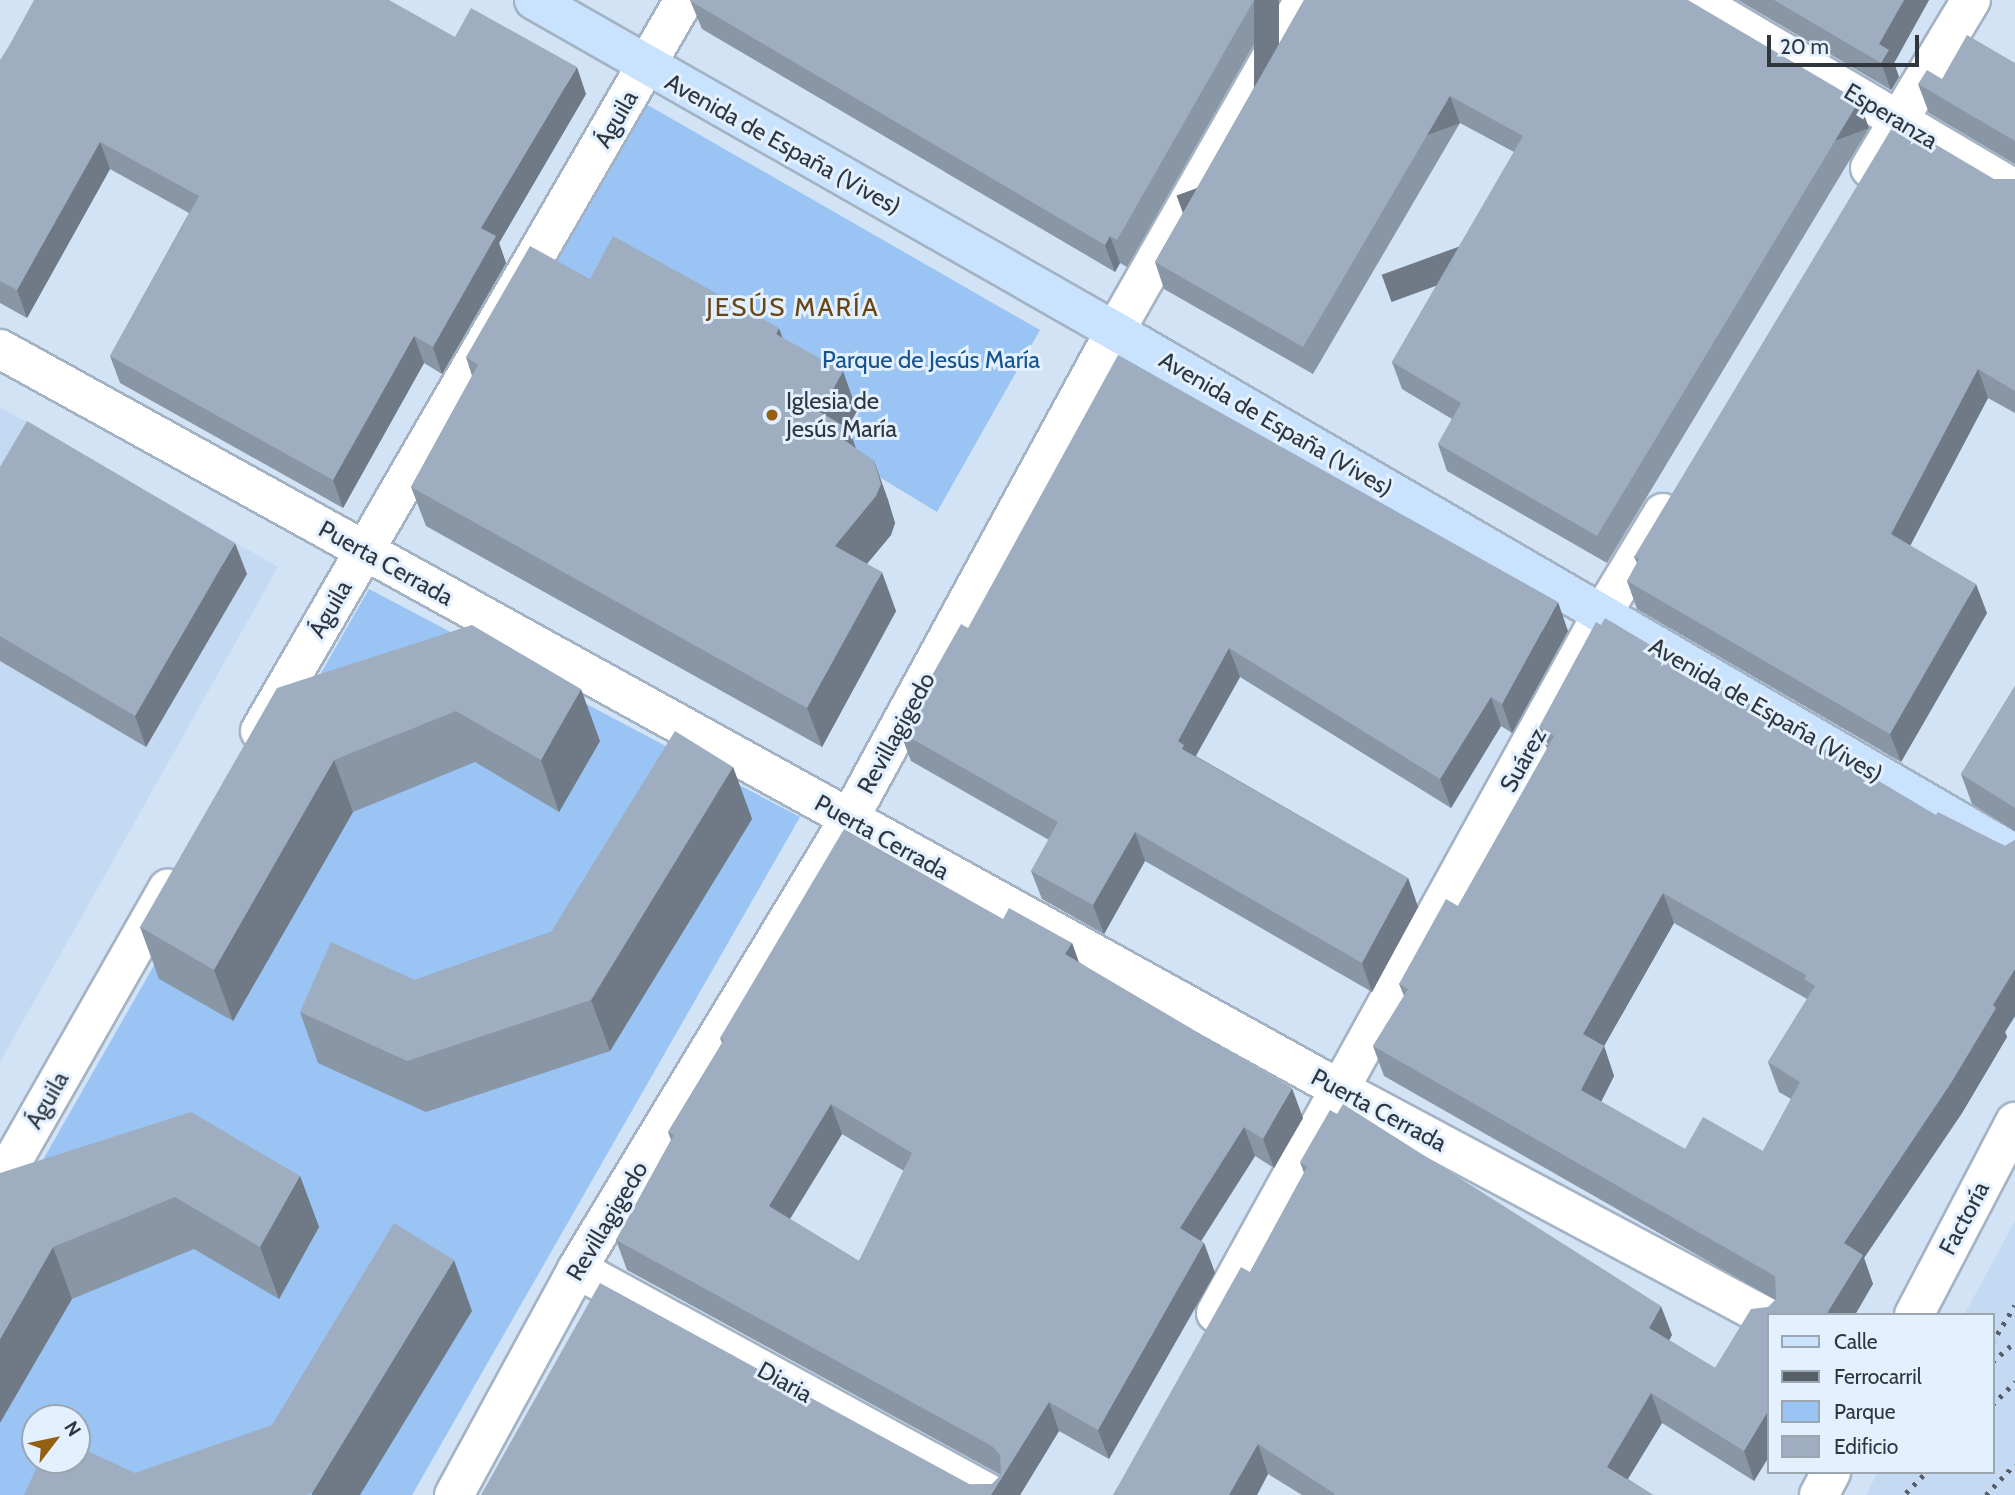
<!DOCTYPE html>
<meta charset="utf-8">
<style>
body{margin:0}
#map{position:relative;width:2015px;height:1495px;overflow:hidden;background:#d2e3f6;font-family:Cabin,sans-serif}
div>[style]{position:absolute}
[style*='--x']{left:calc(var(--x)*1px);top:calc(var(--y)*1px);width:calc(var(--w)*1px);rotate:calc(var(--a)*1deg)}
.built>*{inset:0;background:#c4d9f2}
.green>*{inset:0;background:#9ac4f3}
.roads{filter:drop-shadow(2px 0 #a3b3c4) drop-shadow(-2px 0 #a3b3c4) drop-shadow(0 2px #a3b3c4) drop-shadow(0 -2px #a3b3c4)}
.street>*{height:38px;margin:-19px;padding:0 19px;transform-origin:19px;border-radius:19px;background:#fff}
.secondary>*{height:38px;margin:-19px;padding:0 19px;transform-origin:19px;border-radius:19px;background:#c9e3fe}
.rail>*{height:5px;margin-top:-2.5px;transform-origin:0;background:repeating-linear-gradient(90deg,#565e68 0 3.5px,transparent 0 10.5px)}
.wall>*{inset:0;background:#8896a5}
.shaded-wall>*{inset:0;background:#6f7a86;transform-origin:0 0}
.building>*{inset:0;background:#9eaec0}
.dots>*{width:19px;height:19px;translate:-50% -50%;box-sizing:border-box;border:4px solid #e2f0ff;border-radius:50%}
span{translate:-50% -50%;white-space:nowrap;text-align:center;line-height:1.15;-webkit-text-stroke:6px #e2f0ff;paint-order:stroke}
.street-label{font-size:24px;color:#30363d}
.park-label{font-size:24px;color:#17538d}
.poi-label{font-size:24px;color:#30363d}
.left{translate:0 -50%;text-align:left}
.neighbourhood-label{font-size:26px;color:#684513;letter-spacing:2px}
.legend{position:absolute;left:1767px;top:1313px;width:228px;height:161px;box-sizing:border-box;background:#e2f0ff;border:2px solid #9ba6b1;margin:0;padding:9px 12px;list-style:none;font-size:21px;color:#30363d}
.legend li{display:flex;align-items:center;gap:14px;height:35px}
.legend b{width:35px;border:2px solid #9ba6b1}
.north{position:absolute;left:21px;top:1404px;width:70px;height:70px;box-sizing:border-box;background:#e2f0ff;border:2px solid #9ba6b1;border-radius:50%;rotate:58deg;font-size:19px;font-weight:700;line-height:28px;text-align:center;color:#30363d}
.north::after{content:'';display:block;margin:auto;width:24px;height:32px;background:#936012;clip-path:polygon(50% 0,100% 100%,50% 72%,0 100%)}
.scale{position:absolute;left:1767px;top:35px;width:152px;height:32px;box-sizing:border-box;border:4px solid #30363d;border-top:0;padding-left:9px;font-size:21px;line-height:24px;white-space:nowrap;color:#30363d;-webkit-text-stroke:5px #e2f0ff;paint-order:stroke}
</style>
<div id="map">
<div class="built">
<i style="clip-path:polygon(0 407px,278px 567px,0 1062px)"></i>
<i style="clip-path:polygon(2015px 1221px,2015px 1495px,1866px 1495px,1878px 1472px,1992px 1472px,1992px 1315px,1964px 1315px)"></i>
</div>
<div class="green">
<i style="clip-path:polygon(646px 104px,1040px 330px,937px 512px,838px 452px,864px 404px,628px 275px,604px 318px,539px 282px)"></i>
<i style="clip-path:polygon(evenodd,369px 589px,800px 817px,412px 1495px,0 1495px,0 1235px,369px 589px,35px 1418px,77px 1418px,77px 1460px,35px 1460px,35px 1418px)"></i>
</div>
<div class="roads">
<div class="street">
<i style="--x:1695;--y:0;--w:372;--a:30.6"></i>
<i style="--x:1870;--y:168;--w:196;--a:-59"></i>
<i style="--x:0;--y:349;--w:1534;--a:28.92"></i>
<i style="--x:1343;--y:1091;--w:482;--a:28.1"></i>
<i style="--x:260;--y:731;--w:845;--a:-59.89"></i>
<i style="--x:0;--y:1183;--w:339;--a:-60.3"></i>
<i style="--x:577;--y:1269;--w:473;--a:28.6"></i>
<i style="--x:1216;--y:1313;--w:798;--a:-61.09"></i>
<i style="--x:1602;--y:614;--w:118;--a:-58.9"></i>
<i style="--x:1914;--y:1315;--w:218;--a:-62.4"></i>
<i style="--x:454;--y:1495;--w:257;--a:-61.4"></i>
<i style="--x:577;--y:1269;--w:526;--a:-58.85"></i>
<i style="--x:849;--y:819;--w:556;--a:-61.41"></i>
<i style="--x:1115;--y:331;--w:381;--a:-60.3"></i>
<i style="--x:1819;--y:1495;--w:26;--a:-62"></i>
</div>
<div class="secondary">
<i style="--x:534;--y:0;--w:669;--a:29.67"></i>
<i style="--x:1115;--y:331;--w:1041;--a:30.16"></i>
</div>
</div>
<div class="rail">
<i style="--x:1992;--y:1343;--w:44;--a:-58.8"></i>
<i style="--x:1992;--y:1362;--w:30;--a:-41"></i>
<i style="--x:1992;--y:1405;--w:33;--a:-45"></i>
<i style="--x:1906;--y:1493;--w:29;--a:-46"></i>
<i style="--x:1986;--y:1495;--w:42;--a:-46.9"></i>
</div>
<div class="wall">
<i style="clip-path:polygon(690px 0,1279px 0,1127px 267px,1120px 263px,1115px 272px,702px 29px)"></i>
<i style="clip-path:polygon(1304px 0,1859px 101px,1869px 128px,1607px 563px,1447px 471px,1438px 444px,1452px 419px,1402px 389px,1392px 362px,1514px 152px,1460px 123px,1313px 374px,1164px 289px,1155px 262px)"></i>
<i style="clip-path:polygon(1738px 0,1929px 0,1894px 63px,1899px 77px,1891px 90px)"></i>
<i style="clip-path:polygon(455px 37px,586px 94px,499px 243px,506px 263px,442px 374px,424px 363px,343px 508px,120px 383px,110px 356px,189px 213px,110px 169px,27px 318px,0 303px,0 60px)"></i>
<i style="clip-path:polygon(2015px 63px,2015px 164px,1929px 113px,1918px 84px)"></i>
<i style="clip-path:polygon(1994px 179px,2015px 179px,2015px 413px,1988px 398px,1910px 546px,1987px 613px,1901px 762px,1637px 609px,1627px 581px,1637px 563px,1634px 557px)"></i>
<i style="clip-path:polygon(590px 279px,783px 338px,857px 411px,847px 428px,849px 429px,856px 449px,874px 461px,888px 500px,895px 523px,891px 535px,867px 564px,896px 611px,822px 747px,426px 526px,411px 487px,472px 376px,466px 357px)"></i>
<i style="clip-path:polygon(0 467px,247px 574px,146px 747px,0 661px)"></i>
<i style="clip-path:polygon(472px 625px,600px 741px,559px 812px,475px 762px,353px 812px,233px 1021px,159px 979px,140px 927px)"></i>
<i style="clip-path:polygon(968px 628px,1568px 631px,1512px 733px,1501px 726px,1451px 808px,1240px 677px,1196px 756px,1408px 878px,1418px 907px,1372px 992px,1145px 861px,1104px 934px,1042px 899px,1031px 871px,1049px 840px,911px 761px,900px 732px)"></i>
<i style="clip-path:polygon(2015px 686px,2015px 831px,1972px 804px,1961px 774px)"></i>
<i style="clip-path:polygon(evenodd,1539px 727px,1936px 815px,2005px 846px,2015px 840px,2015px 1016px,2005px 1032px,2007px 1037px,1962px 1113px,1864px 1258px,1873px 1284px,1768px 1315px,1768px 1458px,1754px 1481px,1662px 1423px,1628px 1479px,1653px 1495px,1302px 1495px,1268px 1474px,1257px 1495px,1113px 1495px,1250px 1272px,1304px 1173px,1300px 1162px,1672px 1335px,1669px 1340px,1715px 1368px,1776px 1300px,1384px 1076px,1373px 1046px,1404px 996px,1399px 984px,1458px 906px,1547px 749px,1539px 727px,1674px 923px,1807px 999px,1768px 1062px,1779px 1092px,1791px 1099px,1763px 1151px,1685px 1149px,1601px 1102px,1614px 1076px,1604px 1046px,1674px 923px)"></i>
<i style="clip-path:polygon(733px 767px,752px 819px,610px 1051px,426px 1112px,318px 1063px,300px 1012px,415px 980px,551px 932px)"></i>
<i style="clip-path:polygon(evenodd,1003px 919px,1072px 943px,1079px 962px,1303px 1118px,1274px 1168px,1255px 1156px,1201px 1241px,1204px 1243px,1215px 1273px,1109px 1459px,1059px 1431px,1020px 1495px,481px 1495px,992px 1484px,1001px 1475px,627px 1270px,616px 1240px,671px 1140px,668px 1132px,722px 1043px,720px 1038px,1003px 919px,842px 1134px,904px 1171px,859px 1261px,790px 1219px,842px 1134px)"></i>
<i style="clip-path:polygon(0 1173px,300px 1176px,319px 1227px,279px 1299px,194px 1249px,72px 1299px)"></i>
</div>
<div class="shaded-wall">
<i style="left:1254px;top:0;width:25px;height:276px"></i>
<i style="clip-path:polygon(1904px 0,1929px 0,1894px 63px,1899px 77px,1891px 90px,1881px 63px,1879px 44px)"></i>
<i style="clip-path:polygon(577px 67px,586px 94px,499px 243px,506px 263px,442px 374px,433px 347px,481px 228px)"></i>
<i style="left:1450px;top:96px;width:29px;height:291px;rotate:70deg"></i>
<i style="left:1859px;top:101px;width:29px;height:508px;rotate:70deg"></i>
<i style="clip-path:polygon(100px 142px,110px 169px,27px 318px,17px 290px)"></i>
<i style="clip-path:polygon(1110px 236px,1120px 263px,1115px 272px,1105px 245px)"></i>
<i style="clip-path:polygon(779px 328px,793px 367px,776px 334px)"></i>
<i style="clip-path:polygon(414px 336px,424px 363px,343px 508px,333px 480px)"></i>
<i style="clip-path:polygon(1978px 369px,1988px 398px,1901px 563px,1891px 534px)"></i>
<i style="clip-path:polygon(843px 371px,857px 411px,834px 451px,820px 412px)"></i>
<i style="clip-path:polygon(849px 429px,863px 468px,843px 439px)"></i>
<i style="clip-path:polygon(874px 461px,888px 500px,895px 523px,891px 535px,849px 585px,835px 546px)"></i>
<i style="clip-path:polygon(235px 543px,247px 574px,146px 747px,135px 716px)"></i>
<i style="clip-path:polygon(882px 572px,896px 611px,822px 747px,807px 708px)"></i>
<i style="clip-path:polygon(1976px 584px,1987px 613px,1901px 762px,1890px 734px)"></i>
<i style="clip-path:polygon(1558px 602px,1568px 631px,1512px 733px,1502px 704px)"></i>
<i style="clip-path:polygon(1229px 648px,1240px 677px,1191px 764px,1178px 741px)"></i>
<i style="clip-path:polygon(581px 689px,600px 741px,559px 812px,541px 760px)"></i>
<i style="clip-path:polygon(1491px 697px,1501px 726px,1451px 808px,1440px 779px)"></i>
<i style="clip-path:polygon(334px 760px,353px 812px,233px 1021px,214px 970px)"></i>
<i style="clip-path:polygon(733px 767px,752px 819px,610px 1051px,591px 1000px)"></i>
<i style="clip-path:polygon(1135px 832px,1145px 861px,1104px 934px,1093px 905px)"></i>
<i style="clip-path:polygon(1408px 878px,1418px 907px,1372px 992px,1362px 963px)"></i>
<i style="clip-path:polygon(1663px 893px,1674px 923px,1604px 1046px,1614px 1076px,1592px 1120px,1581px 1090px,1583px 1034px)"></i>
<i style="clip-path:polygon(1072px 943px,1082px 972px,1065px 954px)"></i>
<i style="clip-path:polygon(2015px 969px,2015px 1016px,2005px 1032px,2007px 1037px,1962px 1113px,1864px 1258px,1873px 1284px,1855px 1315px,1826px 1315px,1844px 1243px)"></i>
<i style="clip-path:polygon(1292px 1088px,1303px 1118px,1274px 1168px,1263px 1139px)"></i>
<i style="clip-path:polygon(831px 1104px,842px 1134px,780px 1235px,769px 1206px)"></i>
<i style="clip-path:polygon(1244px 1127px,1255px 1156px,1191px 1257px,1180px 1228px)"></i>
<i style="clip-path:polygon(300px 1176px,319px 1227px,279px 1299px,260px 1247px)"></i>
<i style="clip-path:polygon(1204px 1243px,1215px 1273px,1109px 1459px,1098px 1430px)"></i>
<i style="clip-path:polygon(53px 1247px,72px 1299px,0 1423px,0 1339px)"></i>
<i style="clip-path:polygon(454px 1260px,472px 1311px,360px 1495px,312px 1495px,312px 1493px)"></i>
<i style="clip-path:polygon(1661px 1306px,1672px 1335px,1660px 1357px,1649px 1328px)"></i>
<i style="clip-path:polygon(1651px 1393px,1662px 1423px,1618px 1495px,1607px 1467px)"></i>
<i style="clip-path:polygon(1049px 1402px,1059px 1431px,1020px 1495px,991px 1495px)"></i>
<i style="clip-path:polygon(1768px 1411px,1768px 1458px,1754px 1481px,1744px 1451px)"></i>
<i style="clip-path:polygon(1258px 1444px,1268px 1474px,1257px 1495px,1229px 1495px)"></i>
</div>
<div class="building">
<i style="clip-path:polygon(34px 0,389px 0,455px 37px,471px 8px,577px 67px,481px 228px,496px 236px,433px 347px,414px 336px,333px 480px,110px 356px,199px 196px,100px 142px,17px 290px,0 281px,0 60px,9px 46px)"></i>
<i style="clip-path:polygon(691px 0,1254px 0,1117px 240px,1110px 236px,1105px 245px,692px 2px)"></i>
<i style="clip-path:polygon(1304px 0,1688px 0,1859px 101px,1597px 536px,1438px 444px,1461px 403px,1392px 362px,1523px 136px,1450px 96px,1303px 347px,1155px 262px)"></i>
<i style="clip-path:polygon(1774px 0,1904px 0,1879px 44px,1889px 50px,1881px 63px)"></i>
<i style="clip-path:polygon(1967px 35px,2015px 63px,2015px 141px,1918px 84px,1927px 70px,1942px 79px)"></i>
<i style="clip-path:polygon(1896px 121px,1994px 179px,2015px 179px,2015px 391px,1978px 369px,1891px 534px,1976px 584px,1890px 734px,1627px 581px,1639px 559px,1634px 557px)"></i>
<i style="clip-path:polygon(613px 236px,779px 328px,776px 334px,843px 371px,820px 412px,849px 429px,843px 439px,874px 461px,881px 484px,876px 496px,835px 546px,882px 572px,807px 708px,411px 487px,478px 365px,466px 357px,530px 246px,590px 279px)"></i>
<i style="clip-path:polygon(1118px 355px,1558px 602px,1502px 704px,1491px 697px,1440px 779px,1229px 648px,1178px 741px,1184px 745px,1182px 749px,1408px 878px,1362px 963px,1135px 832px,1093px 905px,1031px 871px,1058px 822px,900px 732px,961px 624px,968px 628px)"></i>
<i style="clip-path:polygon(27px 421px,235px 543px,135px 716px,0 636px,0 467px)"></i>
<i style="clip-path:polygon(evenodd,1605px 618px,1936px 815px,1938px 812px,2005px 846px,2015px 840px,2015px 969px,1993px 1005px,1996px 1008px,1951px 1083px,1844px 1243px,1863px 1255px,1826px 1315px,1768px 1315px,1768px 1411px,1744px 1451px,1651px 1393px,1607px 1467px,1653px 1495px,1334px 1495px,1335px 1494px,1258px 1444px,1229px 1495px,1113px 1495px,1241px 1267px,1250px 1272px,1307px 1167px,1300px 1162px,1330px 1110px,1337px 1114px,1343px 1104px,1661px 1306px,1649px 1328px,1715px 1368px,1751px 1309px,1768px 1307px,1776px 1299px,1775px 1276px,1373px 1046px,1408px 989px,1399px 984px,1446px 899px,1458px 906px,1554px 736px,1539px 727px,1596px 622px,1601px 625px,1605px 618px,1663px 893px,1806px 975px,1804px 979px,1815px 986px,1768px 1062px,1800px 1082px,1763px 1151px,1703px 1117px,1685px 1149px,1581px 1090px,1604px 1046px,1583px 1034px,1663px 893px)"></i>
<i style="clip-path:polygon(472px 625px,581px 689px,541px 760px,456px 711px,334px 760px,214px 970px,140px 927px,277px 688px)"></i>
<i style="clip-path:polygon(2015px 686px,2015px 808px,1961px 774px)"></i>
<i style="clip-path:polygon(675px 731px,733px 767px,591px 1000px,407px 1061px,300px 1012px,331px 942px,415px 980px,551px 932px)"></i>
<i style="clip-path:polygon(evenodd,844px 829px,1003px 919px,1009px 908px,1072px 943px,1065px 954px,1292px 1088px,1263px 1139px,1244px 1127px,1180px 1228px,1204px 1243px,1098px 1430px,1049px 1402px,991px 1495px,481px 1495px,600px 1283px,971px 1485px,992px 1484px,1001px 1475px,1000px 1455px,992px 1446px,616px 1240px,674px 1135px,668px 1132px,724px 1040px,720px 1038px,844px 829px,831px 1104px,912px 1153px,859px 1261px,769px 1206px,831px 1104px)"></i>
<i style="clip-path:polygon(191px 1112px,300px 1176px,260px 1247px,175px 1197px,53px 1247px,0 1339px,0 1173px)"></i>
<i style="clip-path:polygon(394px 1223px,454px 1260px,312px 1493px,306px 1495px,24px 1495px,40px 1460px,77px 1460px,77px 1446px,135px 1473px,272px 1425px)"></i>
</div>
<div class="dots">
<i style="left:772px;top:415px;background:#936012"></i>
</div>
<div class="street-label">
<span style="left:1891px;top:116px;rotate:31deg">Esperanza</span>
<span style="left:616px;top:119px;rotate:-60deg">Águila</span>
<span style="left:783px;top:144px;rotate:29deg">Avenida de España (Vives)</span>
<span style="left:1276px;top:424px;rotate:30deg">Avenida de España (Vives)</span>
<span style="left:386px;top:563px;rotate:29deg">Puerta Cerrada</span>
<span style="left:330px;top:609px;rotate:-60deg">Águila</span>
<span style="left:1766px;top:710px;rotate:30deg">Avenida de España (Vives)</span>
<span style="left:896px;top:733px;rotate:-61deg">Revillagigedo</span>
<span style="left:1523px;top:760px;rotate:-61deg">Suárez</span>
<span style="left:882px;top:837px;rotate:29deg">Puerta Cerrada</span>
<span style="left:47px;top:1100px;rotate:-60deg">Águila</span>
<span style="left:1379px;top:1110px;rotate:28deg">Puerta Cerrada</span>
<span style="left:1964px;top:1218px;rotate:-62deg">Factoría</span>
<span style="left:607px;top:1221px;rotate:-59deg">Revillagigedo</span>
<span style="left:785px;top:1382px;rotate:29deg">Diaria</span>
</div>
<div class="park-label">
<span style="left:931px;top:360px">Parque de Jesús María</span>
</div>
<div class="poi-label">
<span class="left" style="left:786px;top:415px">Iglesia de<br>Jesús María</span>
</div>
<div class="neighbourhood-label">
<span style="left:793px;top:308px">JESÚS MARÍA</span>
</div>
<ul class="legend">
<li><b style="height:9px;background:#c9e3fe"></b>Calle</li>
<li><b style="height:9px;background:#565e68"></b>Ferrocarril</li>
<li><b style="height:19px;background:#9ac4f3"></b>Parque</li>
<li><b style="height:19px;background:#9eaec0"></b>Edificio</li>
</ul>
<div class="north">N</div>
<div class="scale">20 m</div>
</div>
